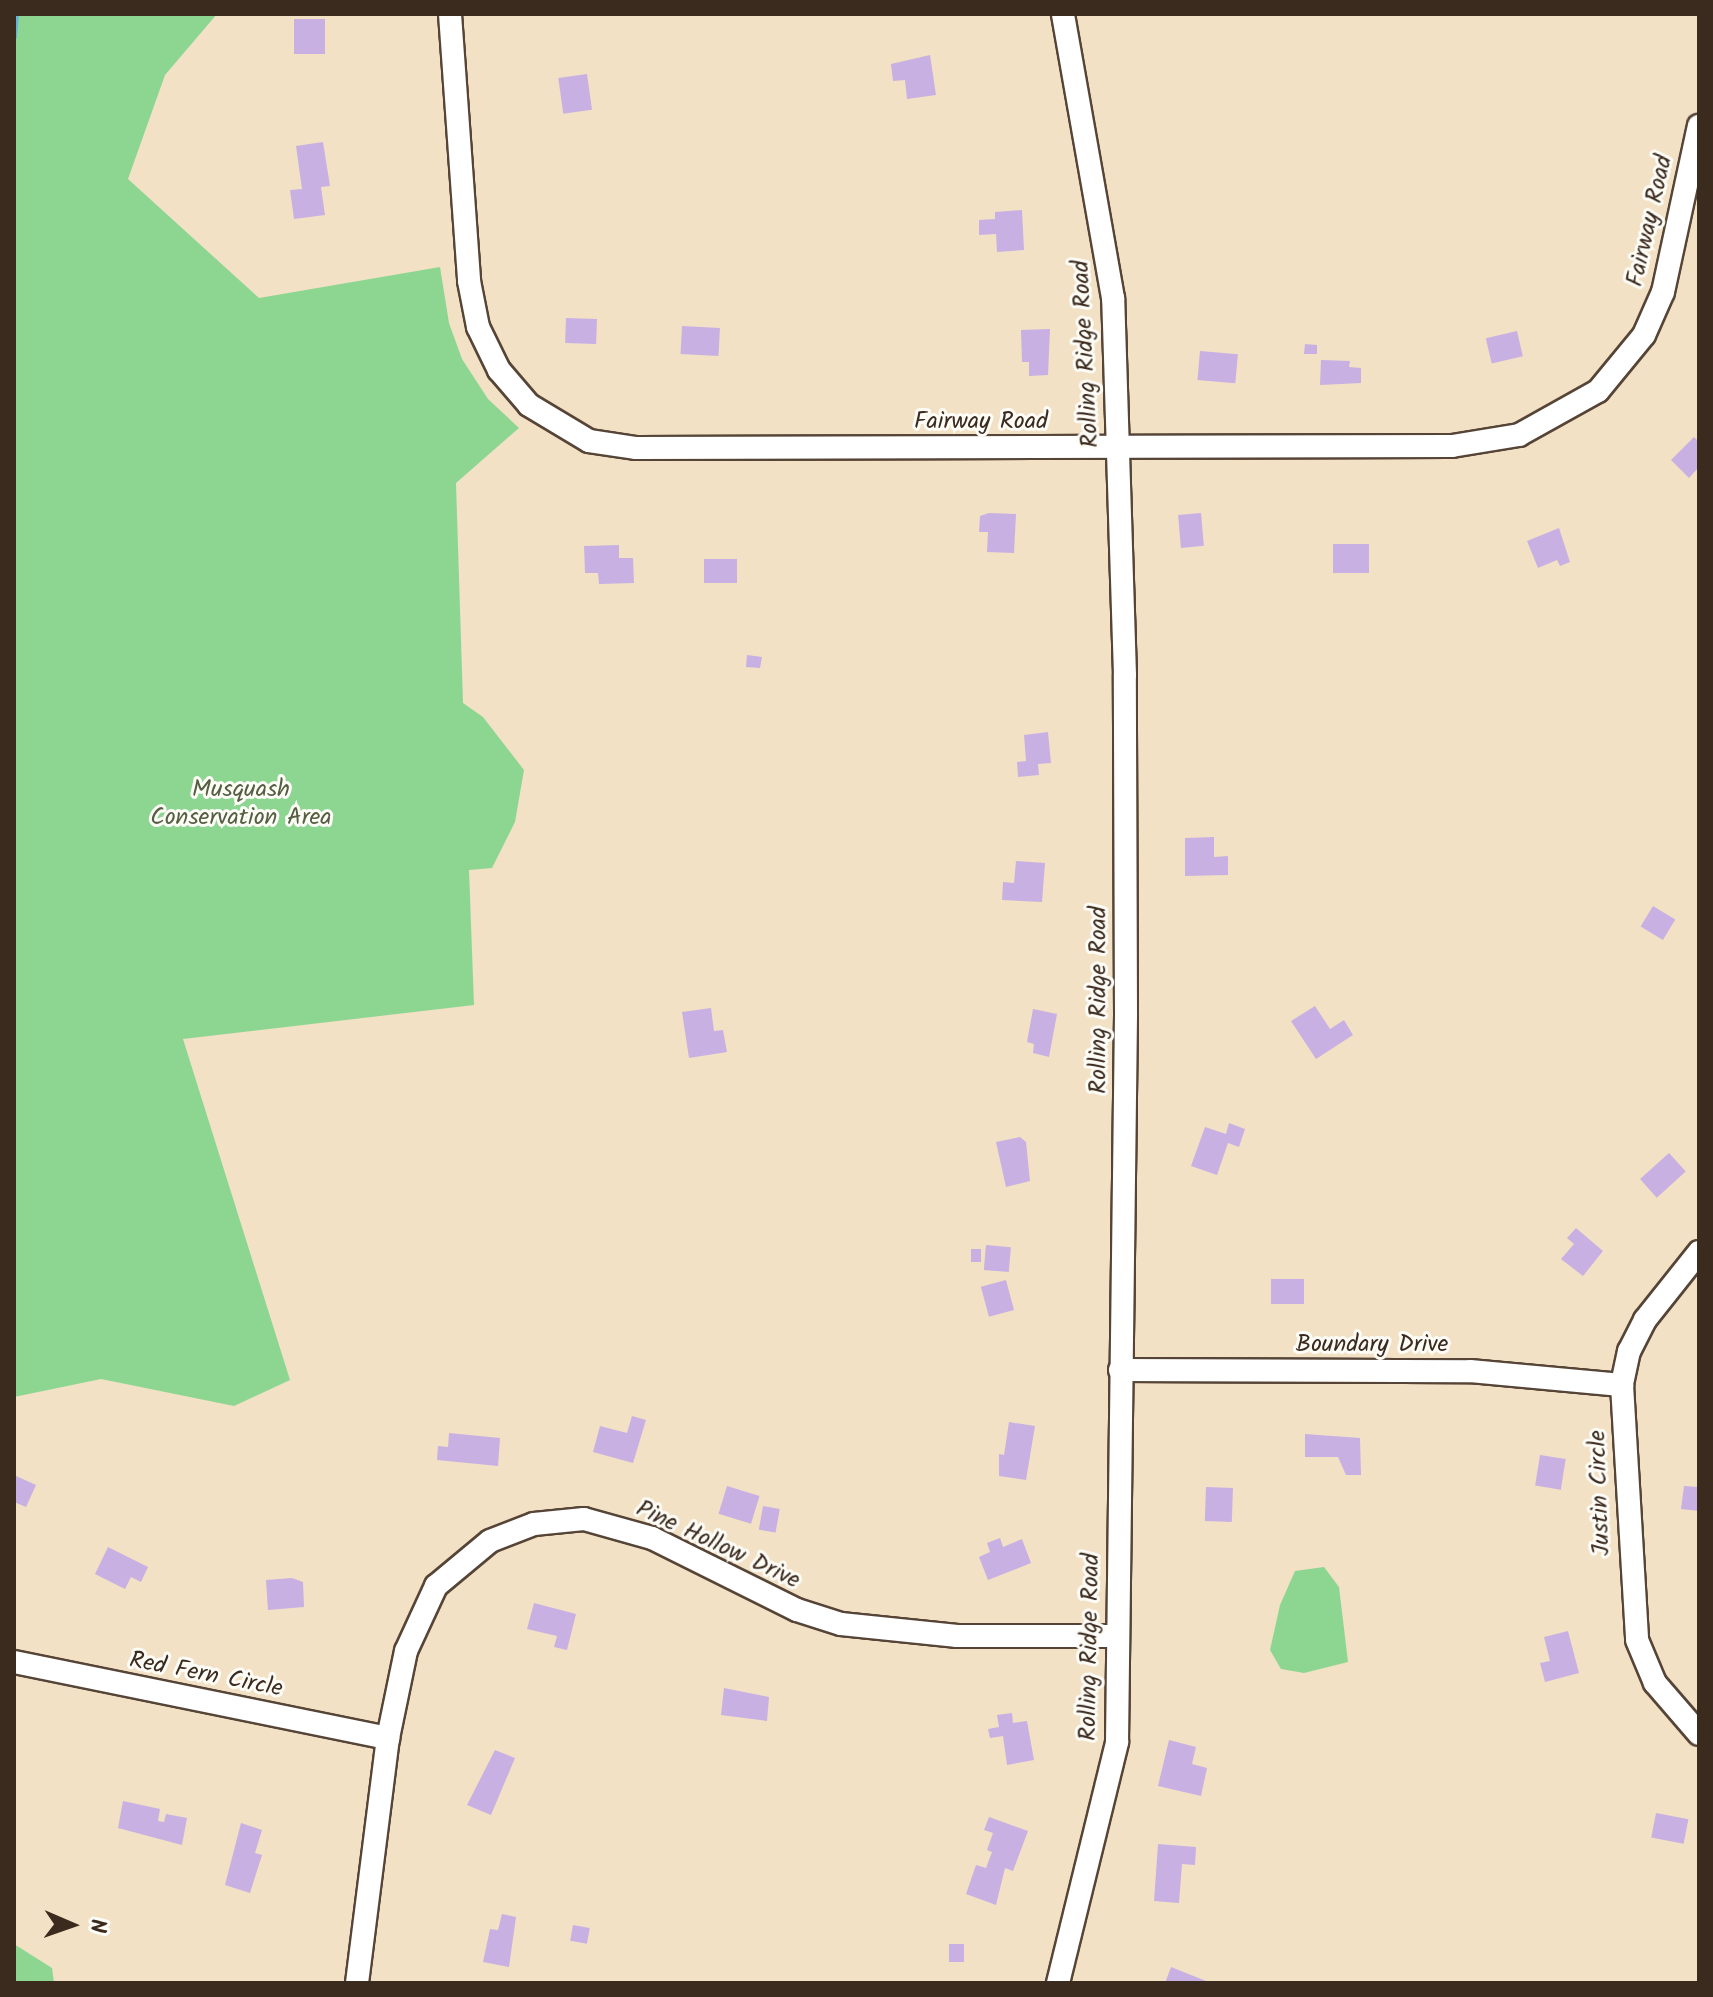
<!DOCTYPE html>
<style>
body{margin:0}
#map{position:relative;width:1713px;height:1997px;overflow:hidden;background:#f2e1c5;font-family:Kalam,sans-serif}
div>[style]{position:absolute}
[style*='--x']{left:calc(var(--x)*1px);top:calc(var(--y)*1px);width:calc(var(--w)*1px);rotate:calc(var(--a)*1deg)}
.green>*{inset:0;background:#8dd692}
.stream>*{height:6px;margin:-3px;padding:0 3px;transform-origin:3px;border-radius:3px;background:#5fb4db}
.building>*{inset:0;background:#c8b0e3;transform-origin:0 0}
.roads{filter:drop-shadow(2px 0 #564537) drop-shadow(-2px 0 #564537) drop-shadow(0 2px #564537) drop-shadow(0 -2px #564537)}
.street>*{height:22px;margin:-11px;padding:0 11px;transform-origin:11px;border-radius:11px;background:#fff}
span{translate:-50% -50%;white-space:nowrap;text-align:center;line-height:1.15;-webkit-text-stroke:6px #fdfcf7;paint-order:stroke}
.street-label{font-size:24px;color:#3b2a1e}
.park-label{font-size:24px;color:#545e41}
.frame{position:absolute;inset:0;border:16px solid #3b2a1e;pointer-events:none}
.north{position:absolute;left:32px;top:1885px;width:80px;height:80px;-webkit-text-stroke:6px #fdfcf7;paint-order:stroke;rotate:92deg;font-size:22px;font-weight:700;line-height:32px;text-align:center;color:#3b2a1e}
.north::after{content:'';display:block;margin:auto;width:28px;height:36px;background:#3b2a1e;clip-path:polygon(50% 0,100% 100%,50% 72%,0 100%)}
</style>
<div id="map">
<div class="green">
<i style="clip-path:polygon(14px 14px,217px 14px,165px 75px,128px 179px,259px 298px,440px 267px,449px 323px,462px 359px,488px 399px,519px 428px,456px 483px,463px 703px,483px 717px,524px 770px,515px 822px,492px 868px,469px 870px,474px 1005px,183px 1039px,290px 1380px,234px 1406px,101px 1379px,14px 1397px)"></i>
<i style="clip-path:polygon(1324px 1567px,1339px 1587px,1348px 1662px,1304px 1673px,1281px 1669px,1270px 1650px,1280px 1605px,1295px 1571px)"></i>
<i style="clip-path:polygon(14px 1944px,52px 1968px,54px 1983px,14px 1983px)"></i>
</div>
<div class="stream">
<i style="--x:14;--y:37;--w:23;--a:-85"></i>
</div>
<div class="building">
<i style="left:294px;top:19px;width:31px;height:35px"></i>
<i style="clip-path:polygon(930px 55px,936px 95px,907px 99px,905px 80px,893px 81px,891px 64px)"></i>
<i style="left:587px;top:74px;width:36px;height:29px;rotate:82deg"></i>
<i style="clip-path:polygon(323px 142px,330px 186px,321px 187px,325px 215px,294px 219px,290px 190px,302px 189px,296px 146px)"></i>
<i style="clip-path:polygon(1022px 210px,1024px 250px,997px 252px,996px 234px,979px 235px,979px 220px,995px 219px,995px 212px)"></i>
<i style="left:566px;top:318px;width:31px;height:25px;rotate:2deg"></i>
<i style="left:682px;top:326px;width:38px;height:28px;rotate:3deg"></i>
<i style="clip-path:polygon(1050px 329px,1048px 375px,1029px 376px,1029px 362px,1022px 362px,1021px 330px)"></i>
<i style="left:1517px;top:331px;width:26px;height:32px;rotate:77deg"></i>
<i style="clip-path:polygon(1305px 344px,1317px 345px,1317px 354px,1304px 354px)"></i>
<i style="left:1200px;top:351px;width:38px;height:29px;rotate:5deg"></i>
<i style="clip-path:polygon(1321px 360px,1350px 361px,1349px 367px,1361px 368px,1361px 383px,1320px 385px)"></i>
<i style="clip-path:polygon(1694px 437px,1699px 442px,1699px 467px,1689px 478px,1671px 460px)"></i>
<i style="clip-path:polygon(989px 513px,1016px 514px,1014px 553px,987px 552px,988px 532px,979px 532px,980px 516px)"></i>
<i style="left:1201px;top:513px;width:33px;height:23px;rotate:85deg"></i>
<i style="clip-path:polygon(1559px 528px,1570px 562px,1560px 566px,1557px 560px,1538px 568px,1527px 541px)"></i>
<i style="left:1333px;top:544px;width:36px;height:29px"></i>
<i style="clip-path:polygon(619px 545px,619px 558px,633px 558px,634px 583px,599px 584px,598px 573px,585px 573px,584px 546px)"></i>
<i style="left:704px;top:559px;width:33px;height:24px"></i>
<i style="clip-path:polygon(747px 655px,762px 657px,760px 668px,746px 667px)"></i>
<i style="clip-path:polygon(1048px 732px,1051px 763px,1038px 764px,1039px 775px,1018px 777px,1017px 762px,1026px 761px,1024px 735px)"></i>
<i style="clip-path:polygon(1214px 837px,1214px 857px,1228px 856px,1228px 875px,1185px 876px,1185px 838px)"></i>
<i style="clip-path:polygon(1016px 861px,1045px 863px,1042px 902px,1002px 900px,1003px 882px,1014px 883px)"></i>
<i style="left:1653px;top:906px;width:26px;height:24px;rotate:31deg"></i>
<i style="clip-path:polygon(1315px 1006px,1330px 1029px,1344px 1020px,1353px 1035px,1316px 1059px,1291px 1021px)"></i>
<i style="clip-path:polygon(711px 1008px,714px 1031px,723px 1030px,727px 1052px,689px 1058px,682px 1012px)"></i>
<i style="clip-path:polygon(1033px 1009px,1057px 1014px,1049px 1057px,1033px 1053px,1034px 1044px,1027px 1042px)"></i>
<i style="clip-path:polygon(1229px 1123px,1245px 1129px,1239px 1147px,1228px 1143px,1217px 1175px,1191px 1166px,1205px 1127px,1226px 1134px)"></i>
<i style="clip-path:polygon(1020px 1137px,1026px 1142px,1030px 1181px,1006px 1187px,996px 1142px)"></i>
<i style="left:1669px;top:1153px;width:25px;height:39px;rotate:48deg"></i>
<i style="clip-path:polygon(1576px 1228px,1603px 1251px,1583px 1276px,1561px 1259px,1574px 1244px,1567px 1238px)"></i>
<i style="left:986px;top:1245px;width:25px;height:25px;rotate:5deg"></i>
<i style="left:971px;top:1249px;width:10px;height:13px"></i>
<i style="left:1271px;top:1279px;width:33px;height:25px"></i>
<i style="left:1006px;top:1280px;width:31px;height:26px;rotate:75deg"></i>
<i style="clip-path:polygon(632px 1416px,646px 1420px,633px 1463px,593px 1452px,600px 1426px,627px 1433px)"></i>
<i style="clip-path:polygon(1009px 1422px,1035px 1426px,1026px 1480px,999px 1476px,999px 1454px,1004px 1455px)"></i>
<i style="clip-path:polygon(449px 1433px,500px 1438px,498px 1466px,437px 1460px,438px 1446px,448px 1447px)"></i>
<i style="clip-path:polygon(1305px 1434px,1360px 1438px,1361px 1475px,1346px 1475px,1338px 1457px,1305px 1457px)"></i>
<i style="left:1540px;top:1455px;width:26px;height:31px;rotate:9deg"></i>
<i style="clip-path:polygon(14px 1475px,36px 1485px,26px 1507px,14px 1502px)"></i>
<i style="left:727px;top:1486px;width:34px;height:29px;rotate:17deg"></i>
<i style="clip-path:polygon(1684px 1486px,1699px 1487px,1699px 1511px,1681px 1509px)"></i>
<i style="left:1206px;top:1487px;width:27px;height:34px;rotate:2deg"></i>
<i style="left:763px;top:1506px;width:17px;height:24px;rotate:10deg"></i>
<i style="clip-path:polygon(1000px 1538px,1003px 1547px,1022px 1539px,1031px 1563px,988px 1580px,979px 1557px,990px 1552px,987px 1543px)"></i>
<i style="clip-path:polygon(108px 1547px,148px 1567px,141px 1582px,131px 1577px,125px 1589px,95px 1574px)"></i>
<i style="clip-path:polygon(292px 1578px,303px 1582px,304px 1607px,268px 1610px,266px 1580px)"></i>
<i style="clip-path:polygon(534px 1603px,576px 1614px,567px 1650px,554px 1647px,557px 1636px,527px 1629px)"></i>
<i style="clip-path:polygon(1568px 1631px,1579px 1673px,1545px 1682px,1540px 1663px,1550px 1661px,1544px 1637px)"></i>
<i style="clip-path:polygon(724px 1688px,769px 1697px,767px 1721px,721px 1715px)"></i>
<i style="clip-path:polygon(1012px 1713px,1013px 1723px,1027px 1721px,1034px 1760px,1007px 1765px,1003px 1736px,990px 1738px,988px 1729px,999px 1727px,997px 1715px)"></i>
<i style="clip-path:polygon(1169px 1740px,1196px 1747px,1192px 1764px,1207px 1768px,1201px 1796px,1158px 1786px)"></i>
<i style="clip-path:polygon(495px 1750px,515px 1758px,491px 1815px,467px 1805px)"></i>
<i style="clip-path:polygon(123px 1801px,160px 1809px,158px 1821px,164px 1822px,166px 1814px,187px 1818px,182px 1845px,118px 1828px)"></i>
<i style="left:1656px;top:1813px;width:33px;height:25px;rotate:11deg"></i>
<i style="clip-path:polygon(989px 1817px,1028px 1831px,1013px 1871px,1005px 1868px,996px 1905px,966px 1894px,976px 1865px,986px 1868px,992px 1852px,987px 1850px,993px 1833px,984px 1830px)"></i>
<i style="clip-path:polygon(241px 1823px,262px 1830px,255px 1853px,262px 1855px,250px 1893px,225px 1885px)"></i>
<i style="clip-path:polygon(1158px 1844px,1196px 1847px,1195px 1865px,1182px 1864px,1179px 1903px,1154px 1901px)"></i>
<i style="clip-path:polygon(502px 1914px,516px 1917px,509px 1967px,483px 1962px,490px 1929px,498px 1930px)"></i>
<i style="left:573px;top:1925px;width:17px;height:16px;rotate:10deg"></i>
<i style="left:949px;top:1944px;width:15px;height:18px"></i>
<i style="clip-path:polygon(1171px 1967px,1211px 1983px,1165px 1983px)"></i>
</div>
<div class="roads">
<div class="street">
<i style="--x:450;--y:14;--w:268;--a:85.9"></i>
<i style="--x:469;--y:281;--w:47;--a:78.9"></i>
<i style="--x:478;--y:327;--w:48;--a:64"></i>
<i style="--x:499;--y:370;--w:46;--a:49.4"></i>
<i style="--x:529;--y:405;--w:70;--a:31"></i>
<i style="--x:589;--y:441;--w:48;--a:8.5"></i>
<i style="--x:636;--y:448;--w:816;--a:-0.14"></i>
<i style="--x:1452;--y:446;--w:68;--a:-9.3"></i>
<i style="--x:1519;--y:435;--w:90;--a:-29.1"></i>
<i style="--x:1598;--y:391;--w:72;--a:-50.6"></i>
<i style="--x:1644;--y:335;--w:47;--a:-66.2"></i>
<i style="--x:1663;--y:292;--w:170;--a:-77.8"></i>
<i style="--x:1699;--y:1252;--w:87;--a:128.5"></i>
<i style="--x:1645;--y:1320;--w:35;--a:117"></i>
<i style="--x:1629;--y:1351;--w:35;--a:102"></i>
<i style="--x:1622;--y:1385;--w:255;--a:86.6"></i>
<i style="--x:1637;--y:1640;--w:47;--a:67.3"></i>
<i style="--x:1655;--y:1683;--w:67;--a:49.2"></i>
<i style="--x:1120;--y:1370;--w:350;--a:0.2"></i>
<i style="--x:1470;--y:1371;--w:153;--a:5.3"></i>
<i style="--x:14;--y:1662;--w:382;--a:11.5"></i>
<i style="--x:357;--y:1983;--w:247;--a:-82.8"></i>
<i style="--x:388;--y:1738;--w:89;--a:-78.3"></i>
<i style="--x:406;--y:1651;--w:72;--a:-65.2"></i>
<i style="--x:436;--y:1586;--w:70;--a:-39.8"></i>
<i style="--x:490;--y:1541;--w:47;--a:-21.1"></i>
<i style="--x:534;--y:1524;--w:50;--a:-5.7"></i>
<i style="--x:584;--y:1519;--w:71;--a:15.6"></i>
<i style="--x:652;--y:1538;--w:162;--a:26.4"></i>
<i style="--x:797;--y:1610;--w:46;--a:17.7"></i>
<i style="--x:841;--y:1624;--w:117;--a:5.9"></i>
<i style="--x:957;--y:1636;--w:160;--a:0"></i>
<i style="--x:1058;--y:1983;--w:248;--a:-76.2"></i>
<i style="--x:1117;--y:1742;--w:729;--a:-89.29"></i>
<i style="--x:1126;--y:1013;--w:338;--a:-90.2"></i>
<i style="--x:1125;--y:675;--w:377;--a:-91.8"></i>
<i style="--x:1113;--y:298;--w:288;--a:-100"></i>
</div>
</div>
<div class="street-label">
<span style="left:1650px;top:221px;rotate:-77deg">Fairway Road</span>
<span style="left:1086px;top:354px;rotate:-93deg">Rolling Ridge Road</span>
<span style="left:981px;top:422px">Fairway Road</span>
<span style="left:1099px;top:1000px;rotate:-90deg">Rolling Ridge Road</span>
<span style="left:1372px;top:1345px">Boundary Drive</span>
<span style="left:1600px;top:1493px;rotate:-92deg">Justin Circle</span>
<span style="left:718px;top:1545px;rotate:25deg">Pine Hollow Drive</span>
<span style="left:1090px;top:1647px;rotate:-89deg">Rolling Ridge Road</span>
<span style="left:206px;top:1675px;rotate:11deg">Red Fern Circle</span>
</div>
<div class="park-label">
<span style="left:241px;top:804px">Musquash<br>Conservation Area</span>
</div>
<div class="frame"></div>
<div class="north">N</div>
</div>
